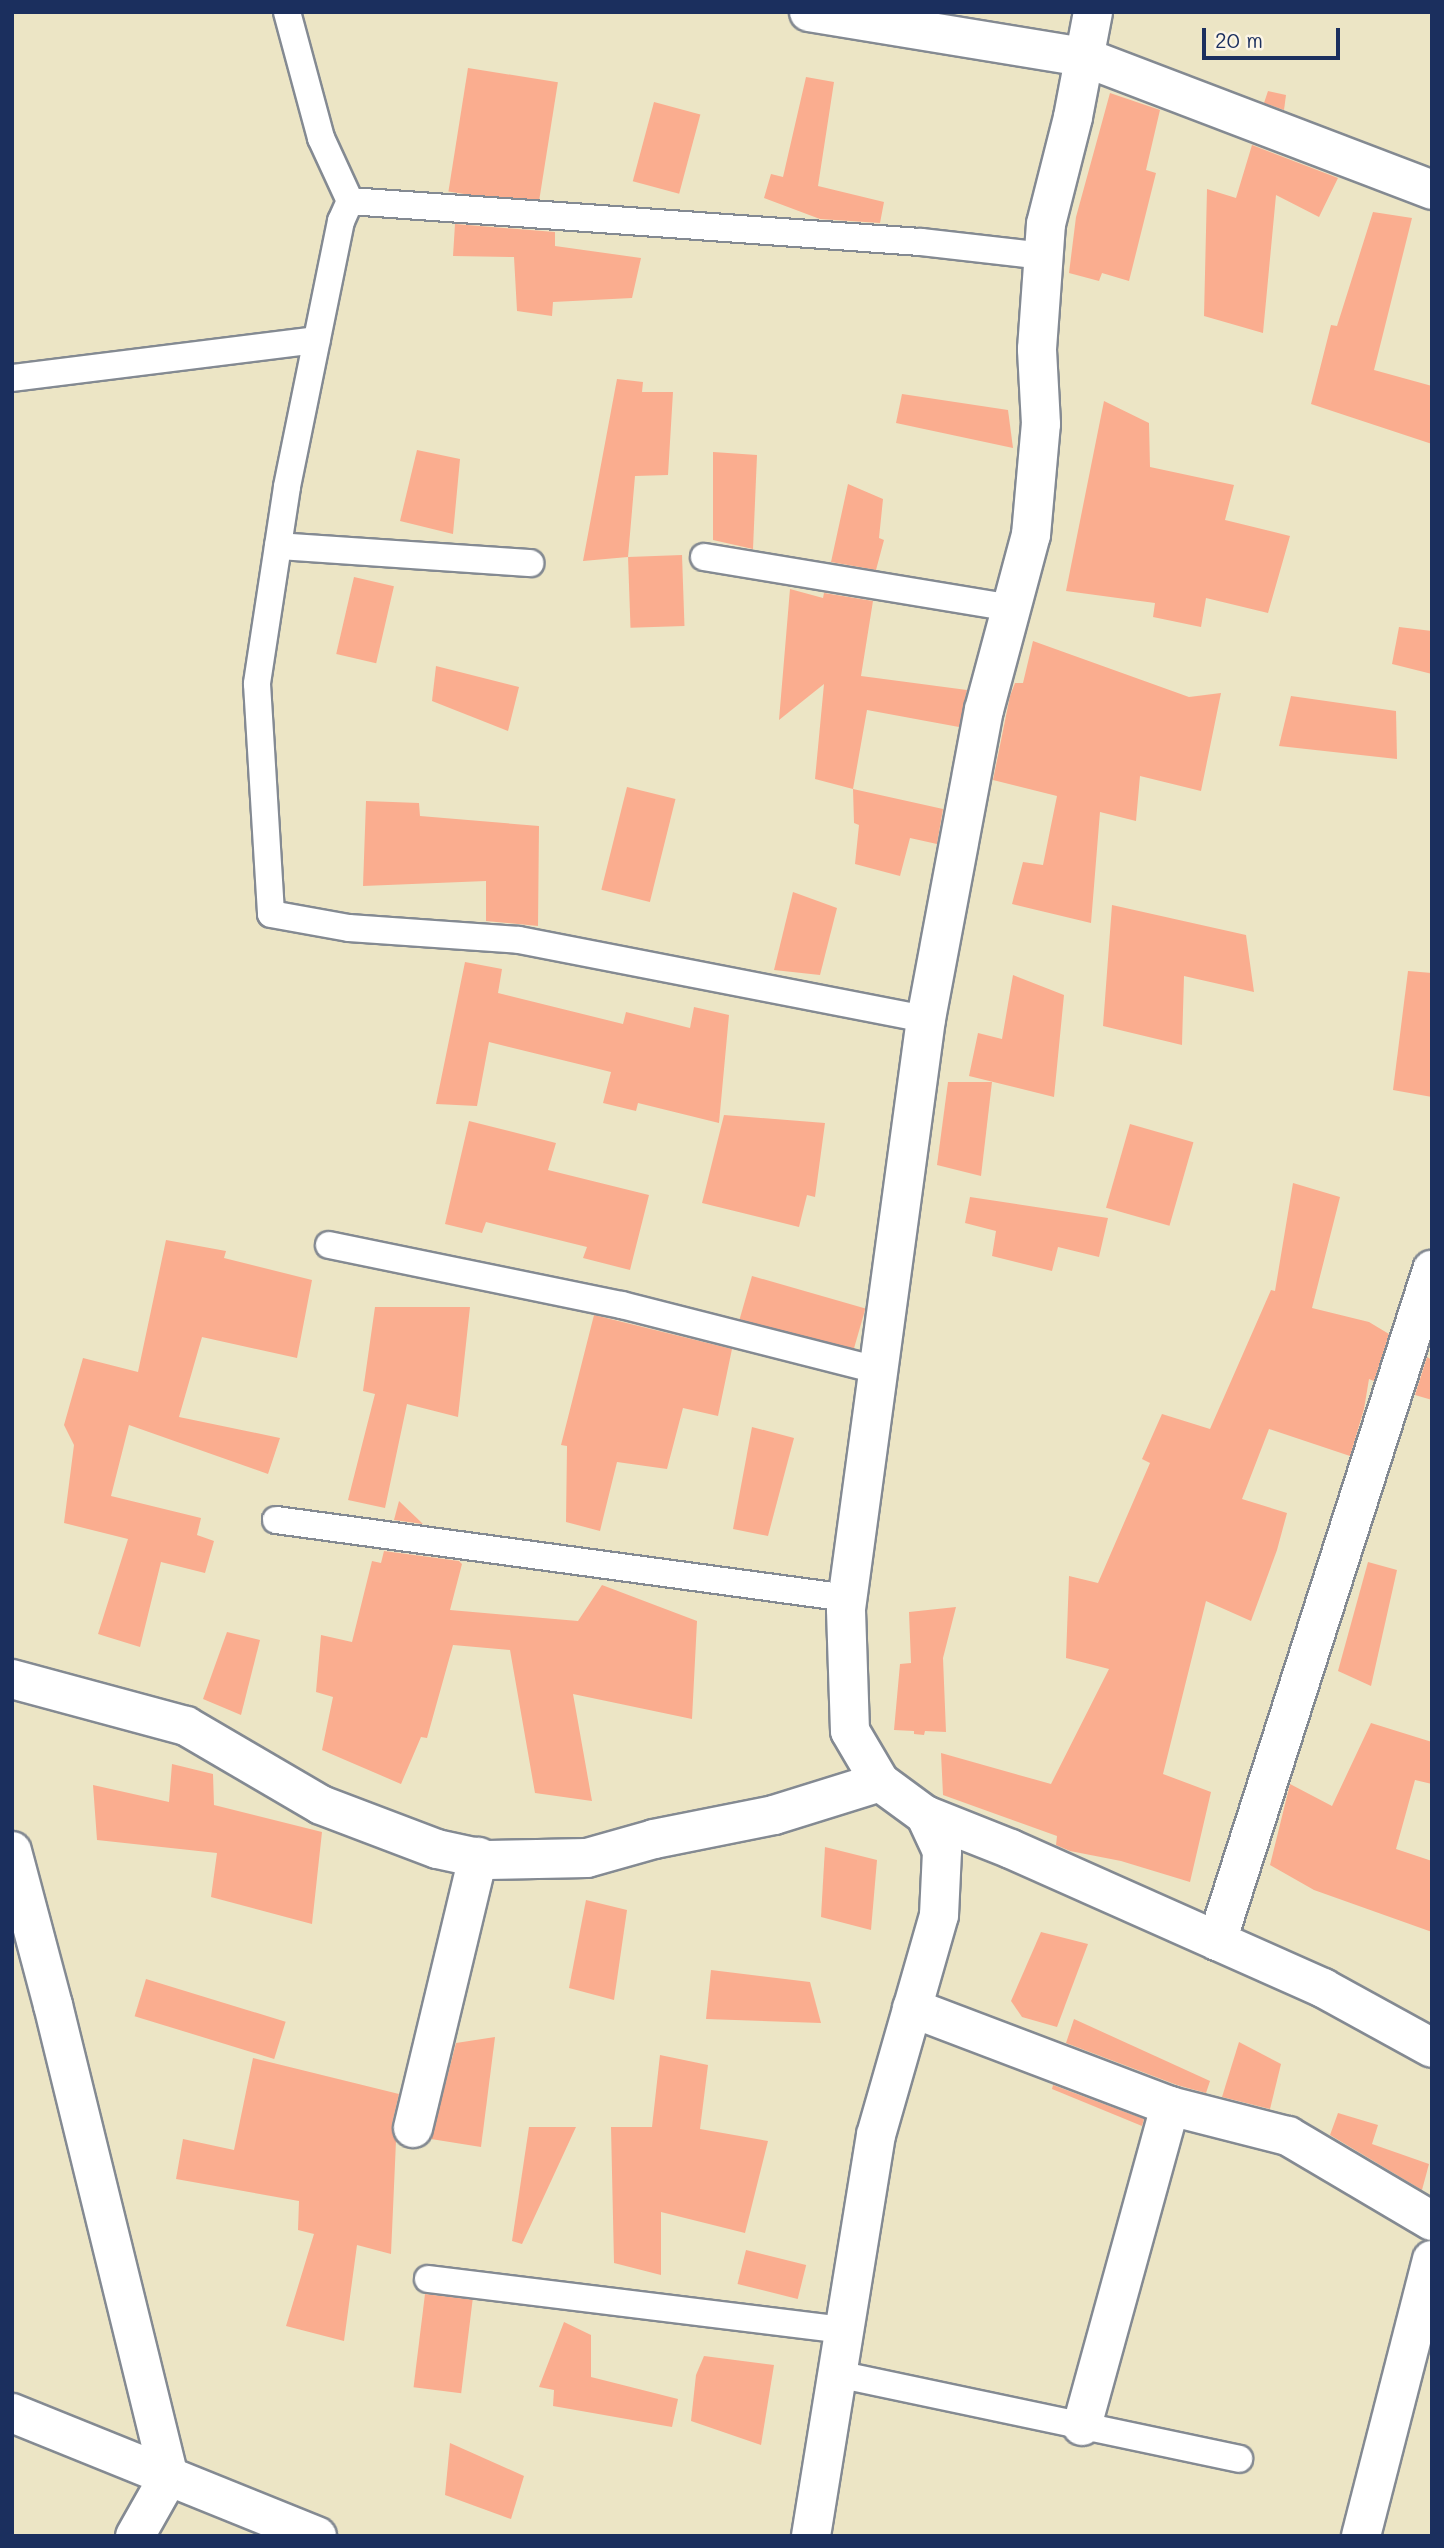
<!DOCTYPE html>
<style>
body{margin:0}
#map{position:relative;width:1444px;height:2548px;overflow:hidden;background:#ece5c5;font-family:Mali,sans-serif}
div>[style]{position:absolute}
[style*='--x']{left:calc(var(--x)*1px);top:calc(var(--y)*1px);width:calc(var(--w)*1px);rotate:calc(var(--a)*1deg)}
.building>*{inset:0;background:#faad8f;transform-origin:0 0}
.roads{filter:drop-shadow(2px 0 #848a92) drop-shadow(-2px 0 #848a92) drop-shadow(0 2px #848a92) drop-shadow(0 -2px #848a92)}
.lane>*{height:26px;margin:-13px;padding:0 13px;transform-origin:13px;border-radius:13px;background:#fff}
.street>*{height:38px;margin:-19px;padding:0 19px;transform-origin:19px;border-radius:19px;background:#fff}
span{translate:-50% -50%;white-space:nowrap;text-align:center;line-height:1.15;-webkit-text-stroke:7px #fcf5e5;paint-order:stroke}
.frame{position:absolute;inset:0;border:14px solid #1b2f5e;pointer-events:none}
.scale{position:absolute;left:1202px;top:28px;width:138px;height:32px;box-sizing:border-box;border:4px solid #1b2f5e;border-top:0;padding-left:9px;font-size:21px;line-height:24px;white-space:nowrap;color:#1b2f5e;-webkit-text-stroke:5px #fcf5e5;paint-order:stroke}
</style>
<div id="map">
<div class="building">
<i style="left:468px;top:68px;width:91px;height:125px;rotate:9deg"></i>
<i style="clip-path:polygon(806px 77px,834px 82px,818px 186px,884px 202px,880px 223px,820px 219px,764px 198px,771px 174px,783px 177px)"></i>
<i style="clip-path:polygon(1268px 91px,1286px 95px,1284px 110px,1264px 103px)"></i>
<i style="clip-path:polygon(1110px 93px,1160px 110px,1146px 170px,1156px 173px,1129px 281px,1102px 273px,1099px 281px,1069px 273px,1076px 217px)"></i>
<i style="left:654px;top:102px;width:48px;height:82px;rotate:15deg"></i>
<i style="clip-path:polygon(1252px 145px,1338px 178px,1319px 217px,1276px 195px,1263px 333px,1204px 316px,1207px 189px,1236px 198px)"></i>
<i style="clip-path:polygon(1373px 212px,1412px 218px,1374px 370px,1432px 386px,1432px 444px,1311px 404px,1331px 325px,1337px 326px)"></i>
<i style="clip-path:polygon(455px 224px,555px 232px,555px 246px,641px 258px,632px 298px,553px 302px,552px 316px,517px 311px,514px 257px,453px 256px)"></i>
<i style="clip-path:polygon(617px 379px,643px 382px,642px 392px,673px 392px,668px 475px,635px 476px,628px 557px,583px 561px)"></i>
<i style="clip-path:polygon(902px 394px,1008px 410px,1013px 448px,896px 423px)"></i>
<i style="clip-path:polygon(1104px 401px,1149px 423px,1150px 467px,1234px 485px,1225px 520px,1290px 536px,1268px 613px,1206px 598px,1201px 627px,1153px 617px,1155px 603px,1066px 591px)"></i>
<i style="clip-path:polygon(417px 450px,460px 459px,453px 534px,400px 521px)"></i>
<i style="clip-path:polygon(713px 452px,757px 455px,753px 549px,713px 540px)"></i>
<i style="clip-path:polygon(848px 484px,883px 499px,879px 538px,884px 540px,876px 570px,831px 562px)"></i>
<i style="left:682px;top:555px;width:71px;height:54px;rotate:88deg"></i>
<i style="left:354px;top:577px;width:41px;height:79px;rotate:13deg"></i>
<i style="clip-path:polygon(790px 589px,823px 598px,824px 593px,873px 601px,861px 676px,967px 690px,959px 727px,867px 710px,853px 789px,815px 779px,824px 684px,779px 720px)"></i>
<i style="clip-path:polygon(1399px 627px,1432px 631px,1432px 674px,1392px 664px)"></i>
<i style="clip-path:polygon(1033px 641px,1189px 697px,1221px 693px,1201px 791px,1140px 776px,1136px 821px,1100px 812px,1091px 923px,1012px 904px,1023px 862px,1043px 865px,1057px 796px,993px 780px,1010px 696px,1015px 683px,1023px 683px)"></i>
<i style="clip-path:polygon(436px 666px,519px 687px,508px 731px,432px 701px)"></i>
<i style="clip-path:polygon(1291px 696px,1396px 711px,1397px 759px,1279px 746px)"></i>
<i style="left:627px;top:787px;width:50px;height:106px;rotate:14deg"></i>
<i style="clip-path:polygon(853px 789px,943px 809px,937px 844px,910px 838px,900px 876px,855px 864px,859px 825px,854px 823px)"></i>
<i style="clip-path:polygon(366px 801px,419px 803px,420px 816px,539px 826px,538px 926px,486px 921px,486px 881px,363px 886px)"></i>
<i style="clip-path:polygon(793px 892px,837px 908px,820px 975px,774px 970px)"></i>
<i style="clip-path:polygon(1112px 905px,1246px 935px,1254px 992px,1184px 976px,1182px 1045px,1103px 1026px)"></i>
<i style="clip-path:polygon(465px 962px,502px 969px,498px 993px,623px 1024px,626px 1012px,690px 1028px,694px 1007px,729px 1015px,719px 1123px,638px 1103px,636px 1111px,603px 1103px,611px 1072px,489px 1042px,477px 1106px,436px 1104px)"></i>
<i style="clip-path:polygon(1408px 971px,1432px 973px,1432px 1097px,1393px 1090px)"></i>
<i style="clip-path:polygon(1013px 975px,1064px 995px,1054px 1097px,969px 1076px,978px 1033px,1002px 1039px)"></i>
<i style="clip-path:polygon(948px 1082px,992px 1082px,981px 1176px,937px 1165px)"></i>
<i style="clip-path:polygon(724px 1115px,825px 1123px,815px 1197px,807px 1195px,799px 1227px,702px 1203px)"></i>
<i style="clip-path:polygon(469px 1121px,556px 1143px,548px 1170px,649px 1195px,630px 1270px,583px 1258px,587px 1247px,486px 1222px,482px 1233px,445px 1224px)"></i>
<i style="left:1130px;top:1124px;width:66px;height:87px;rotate:16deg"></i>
<i style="clip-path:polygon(1293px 1183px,1340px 1197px,1312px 1308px,1369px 1322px,1389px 1334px,1374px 1381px,1369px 1379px,1364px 1409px,1350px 1456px,1269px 1429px,1242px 1499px,1287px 1513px,1277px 1550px,1251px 1621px,1206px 1601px,1163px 1774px,1211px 1792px,1190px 1882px,1121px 1861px,1070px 1851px,1056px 1845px,1057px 1836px,943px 1795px,941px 1753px,1051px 1784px,1109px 1669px,1066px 1658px,1069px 1576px,1098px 1583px,1150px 1463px,1142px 1459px,1162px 1414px,1210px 1429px,1271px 1290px,1275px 1291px)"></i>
<i style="clip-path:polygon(970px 1197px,1108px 1218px,1099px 1257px,1058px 1247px,1052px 1271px,992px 1256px,996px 1231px,965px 1223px)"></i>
<i style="clip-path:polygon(166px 1240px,226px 1251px,224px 1258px,312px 1280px,297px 1358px,202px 1337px,179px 1417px,280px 1438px,268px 1474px,129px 1425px,111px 1496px,201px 1518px,197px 1535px,214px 1541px,205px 1573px,161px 1562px,140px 1647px,98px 1634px,128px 1539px,64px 1523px,74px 1445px,64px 1425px,83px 1358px,138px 1372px)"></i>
<i style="left:752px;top:1276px;width:118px;height:45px;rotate:16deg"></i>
<i style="clip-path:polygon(375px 1307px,470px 1307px,458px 1417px,407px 1404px,385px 1508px,348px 1500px,375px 1394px,363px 1391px)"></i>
<i style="clip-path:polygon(594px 1315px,732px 1349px,718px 1416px,683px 1408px,667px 1469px,617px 1462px,600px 1531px,566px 1522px,567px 1446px,561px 1445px)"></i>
<i style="clip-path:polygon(1427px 1357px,1432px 1360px,1432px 1400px,1415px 1395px)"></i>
<i style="clip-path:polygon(752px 1427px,794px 1438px,768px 1536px,733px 1529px)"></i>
<i style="clip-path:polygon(399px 1501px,423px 1524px,394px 1520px)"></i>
<i style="clip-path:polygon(384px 1551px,459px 1561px,462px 1564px,450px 1610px,578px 1621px,602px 1585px,697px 1621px,692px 1719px,573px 1694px,592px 1801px,535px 1793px,510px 1650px,453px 1645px,427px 1738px,421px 1737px,401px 1784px,322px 1750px,333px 1697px,316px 1692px,321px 1635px,352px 1642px,372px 1561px,381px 1563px)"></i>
<i style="clip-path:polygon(1368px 1562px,1397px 1570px,1371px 1686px,1338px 1671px)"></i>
<i style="clip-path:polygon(956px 1607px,943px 1658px,946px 1732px,925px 1731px,924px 1735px,914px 1734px,914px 1731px,894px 1730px,900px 1664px,911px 1663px,909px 1612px)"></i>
<i style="clip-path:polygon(227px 1632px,260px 1640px,241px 1715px,203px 1699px)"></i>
<i style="clip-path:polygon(1371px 1723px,1432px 1742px,1432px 1784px,1415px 1780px,1396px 1849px,1432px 1861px,1432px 1932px,1314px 1890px,1270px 1865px,1290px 1784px,1332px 1806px)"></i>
<i style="clip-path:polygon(172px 1764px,213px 1774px,214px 1805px,322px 1832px,312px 1924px,211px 1897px,217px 1853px,97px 1840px,93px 1785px,169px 1802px)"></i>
<i style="clip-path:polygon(825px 1847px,877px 1860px,871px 1930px,821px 1917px)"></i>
<i style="clip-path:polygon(586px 1900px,627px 1910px,614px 2000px,569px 1988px)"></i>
<i style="clip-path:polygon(1041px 1932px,1088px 1944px,1057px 2027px,1022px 2017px,1011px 2001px)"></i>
<i style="clip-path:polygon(711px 1970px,810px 1982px,821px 2023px,706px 2019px)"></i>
<i style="left:146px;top:1979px;width:146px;height:39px;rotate:17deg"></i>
<i style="clip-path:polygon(1074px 2019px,1210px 2081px,1206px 2093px,1177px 2085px,1066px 2043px)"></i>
<i style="clip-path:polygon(495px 2037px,481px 2147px,431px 2139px,456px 2043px)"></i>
<i style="clip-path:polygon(1239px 2042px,1281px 2064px,1270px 2109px,1222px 2097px)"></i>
<i style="clip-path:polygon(660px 2055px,708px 2065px,700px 2129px,768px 2141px,745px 2233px,661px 2212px,661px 2275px,614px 2263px,611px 2127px,652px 2127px)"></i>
<i style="clip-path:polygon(253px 2058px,399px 2094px,392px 2124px,396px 2141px,391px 2254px,357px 2245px,344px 2341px,286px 2326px,314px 2234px,298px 2230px,299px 2201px,176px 2179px,183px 2139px,234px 2150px)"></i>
<i style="clip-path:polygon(1053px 2085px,1144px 2119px,1142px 2126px,1052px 2089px)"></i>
<i style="clip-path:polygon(1338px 2113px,1378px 2125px,1372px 2144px,1429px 2164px,1422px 2190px,1330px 2135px)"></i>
<i style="clip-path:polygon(529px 2127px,576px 2127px,522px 2244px,512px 2241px)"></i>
<i style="left:746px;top:2250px;width:62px;height:35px;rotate:14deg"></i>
<i style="left:425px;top:2294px;width:48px;height:94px;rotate:7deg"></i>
<i style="clip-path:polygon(564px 2322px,591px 2335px,591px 2377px,678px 2399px,672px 2427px,553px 2406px,554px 2390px,539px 2387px)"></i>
<i style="clip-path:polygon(704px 2356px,774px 2365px,761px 2445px,691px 2421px,696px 2375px)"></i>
<i style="clip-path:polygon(450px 2443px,524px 2476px,511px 2519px,445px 2495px)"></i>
</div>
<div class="roads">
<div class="lane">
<i style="--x:287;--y:12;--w:131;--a:74.9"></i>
<i style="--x:321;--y:138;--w:69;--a:65.3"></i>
<i style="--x:350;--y:201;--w:22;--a:114"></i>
<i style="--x:341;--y:221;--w:271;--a:101.5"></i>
<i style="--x:287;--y:487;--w:199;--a:98.7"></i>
<i style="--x:257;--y:684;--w:230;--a:86.5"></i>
<i style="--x:271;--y:914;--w:79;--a:10.2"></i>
<i style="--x:349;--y:928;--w:170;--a:4"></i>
<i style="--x:519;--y:940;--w:415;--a:11"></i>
<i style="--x:350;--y:201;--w:572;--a:4.11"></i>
<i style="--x:921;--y:242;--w:124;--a:6.5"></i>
<i style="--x:12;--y:378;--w:307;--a:-7.1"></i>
<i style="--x:278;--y:546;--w:253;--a:3.9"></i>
<i style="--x:704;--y:557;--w:312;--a:9.4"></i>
<i style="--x:329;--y:1245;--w:299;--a:11.6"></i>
<i style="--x:622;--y:1305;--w:267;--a:14.3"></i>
<i style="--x:276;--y:1520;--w:577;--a:7.77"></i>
<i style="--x:428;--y:2279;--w:419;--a:7"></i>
<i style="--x:837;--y:2374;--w:411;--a:11.9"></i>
</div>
<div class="street">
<i style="--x:809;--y:12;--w:279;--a:9.3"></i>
<i style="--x:1084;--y:57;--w:373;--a:20.9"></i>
<i style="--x:12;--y:1679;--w:180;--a:15.1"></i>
<i style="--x:186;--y:1726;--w:156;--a:30.3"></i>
<i style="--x:321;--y:1805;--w:124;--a:20.8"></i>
<i style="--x:437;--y:1849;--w:52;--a:12.2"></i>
<i style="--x:488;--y:1860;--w:99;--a:-1.2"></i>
<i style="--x:587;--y:1858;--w:70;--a:-15.8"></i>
<i style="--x:654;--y:1839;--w:122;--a:-11.3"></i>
<i style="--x:774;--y:1815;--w:111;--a:-17.3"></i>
<i style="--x:925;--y:1815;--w:92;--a:21.6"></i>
<i style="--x:1011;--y:1849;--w:342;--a:24"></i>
<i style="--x:1323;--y:1988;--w:124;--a:28.8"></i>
<i style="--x:12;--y:1851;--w:159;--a:75.1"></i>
<i style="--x:53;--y:2005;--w:485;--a:76.2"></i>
<i style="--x:169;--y:2476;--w:69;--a:119.5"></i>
<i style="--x:1217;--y:1941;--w:705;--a:-72.23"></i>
<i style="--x:912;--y:2008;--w:276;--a:20.8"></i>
<i style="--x:1170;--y:2106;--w:122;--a:14.3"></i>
<i style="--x:1288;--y:2136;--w:167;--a:30.6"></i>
<i style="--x:413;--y:2128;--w:279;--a:-76.5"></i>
<i style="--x:12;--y:2413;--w:329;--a:22"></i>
<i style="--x:1082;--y:2426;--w:332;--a:-74.6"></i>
<i style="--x:811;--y:2536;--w:406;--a:-80.8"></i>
<i style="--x:876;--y:2135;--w:229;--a:-74"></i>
<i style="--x:939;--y:1915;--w:64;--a:-87.3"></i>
<i style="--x:942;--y:1851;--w:40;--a:-115"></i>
<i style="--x:925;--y:1815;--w:56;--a:-143.7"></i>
<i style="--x:880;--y:1782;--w:59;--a:-120.5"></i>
<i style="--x:850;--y:1731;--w:122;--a:-91.9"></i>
<i style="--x:846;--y:1609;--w:595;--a:-82.28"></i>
<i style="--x:926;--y:1019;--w:314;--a:-79.4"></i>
<i style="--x:984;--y:710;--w:181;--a:-75"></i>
<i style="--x:1031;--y:535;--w:111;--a:-84.9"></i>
<i style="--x:1041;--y:424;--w:75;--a:-93.1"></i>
<i style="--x:1037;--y:349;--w:125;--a:-85.9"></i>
<i style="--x:1046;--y:224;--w:110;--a:-75.8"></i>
<i style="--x:1073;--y:117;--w:107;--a:-79.2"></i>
<i style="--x:1361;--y:2536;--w:285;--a:-75.6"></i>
</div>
</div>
<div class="frame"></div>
<div class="scale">20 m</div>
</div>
